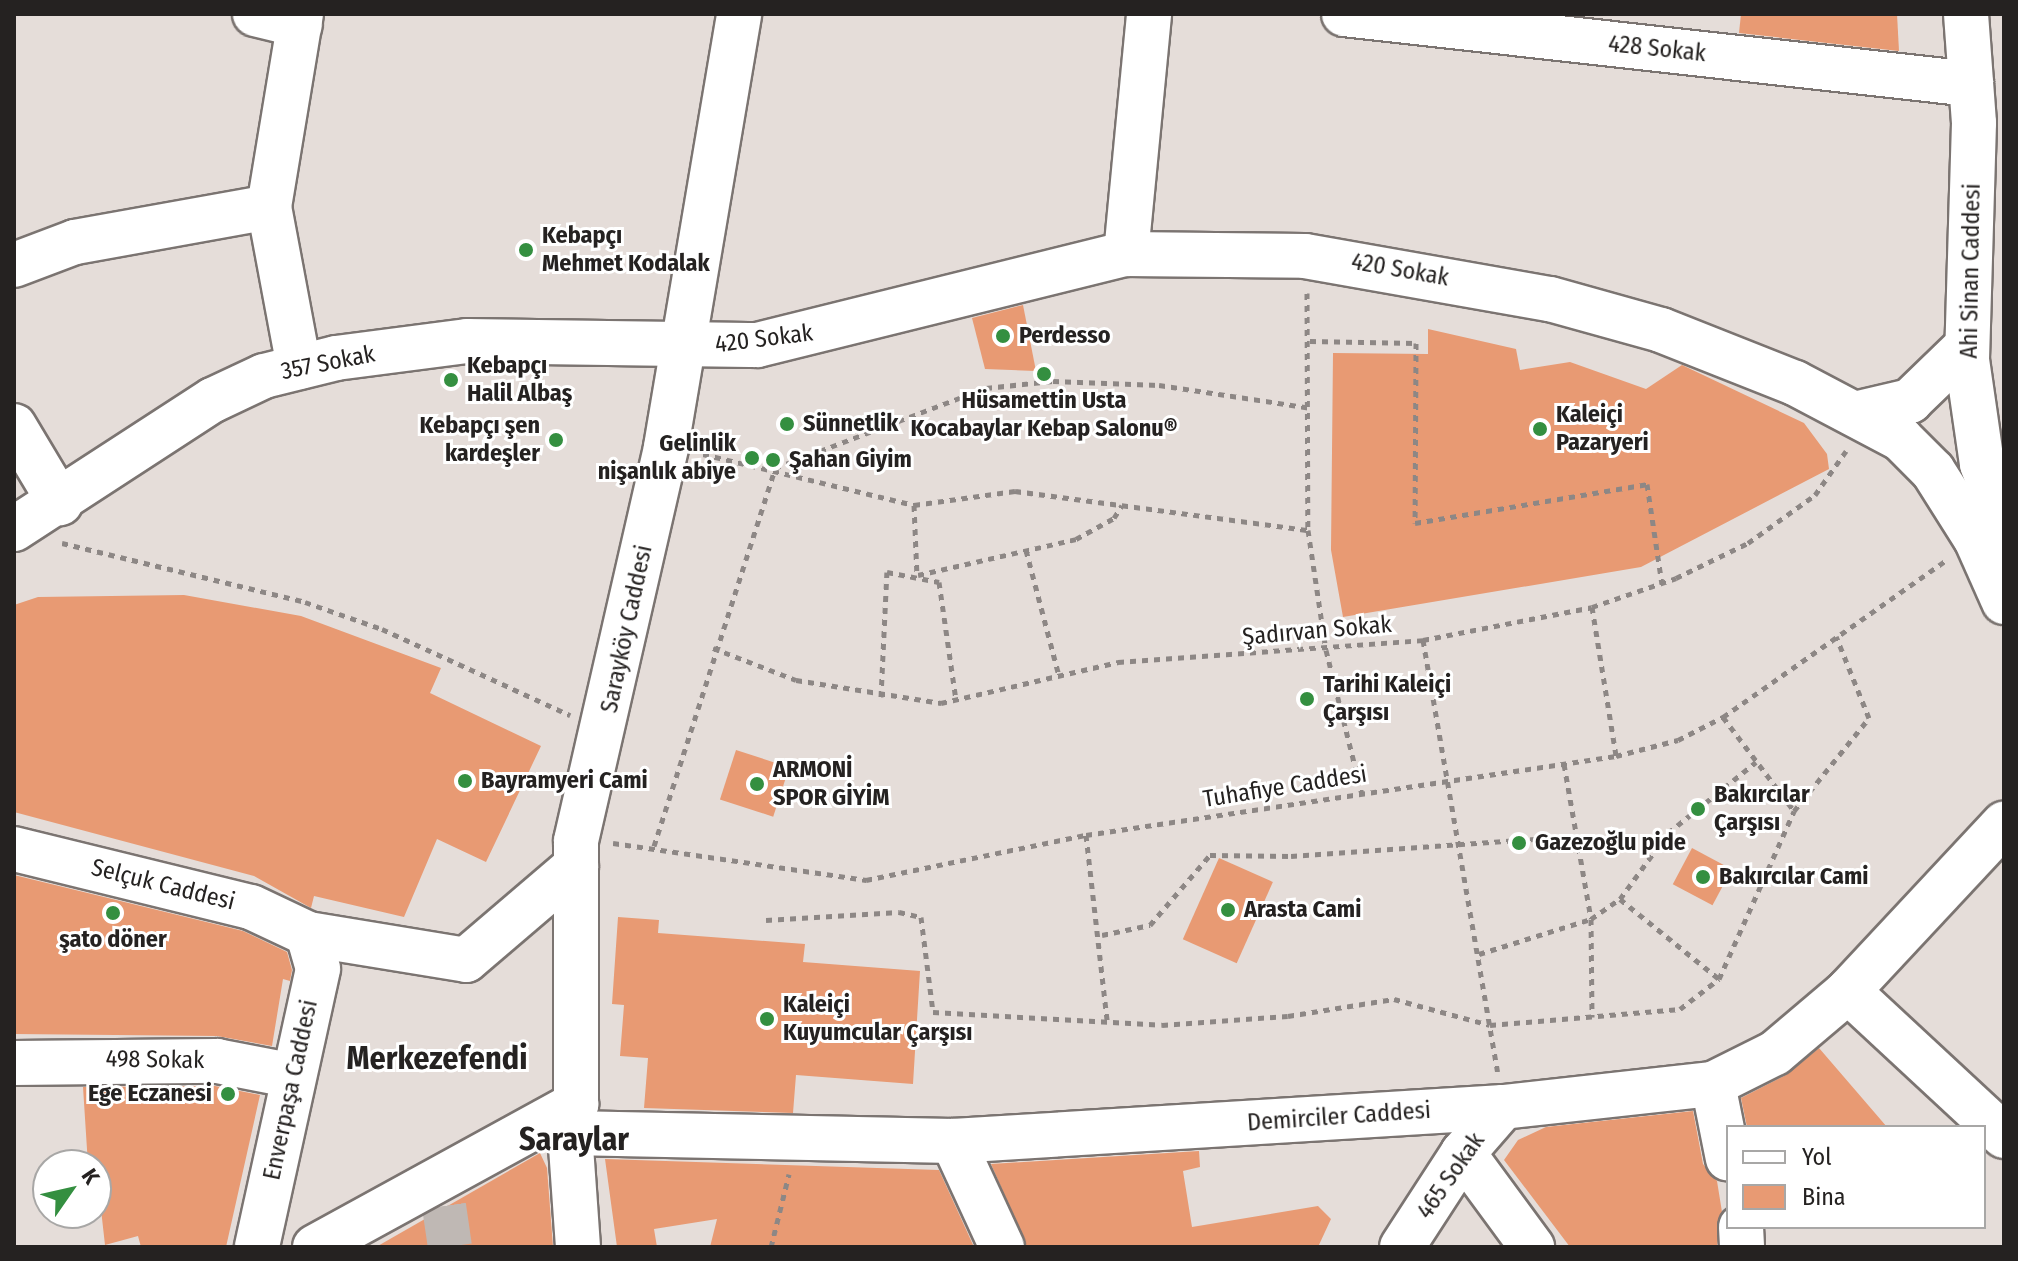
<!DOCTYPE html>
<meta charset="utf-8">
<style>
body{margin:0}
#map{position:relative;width:2018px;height:1261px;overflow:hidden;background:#e5ddd9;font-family:"Fira Sans Condensed",sans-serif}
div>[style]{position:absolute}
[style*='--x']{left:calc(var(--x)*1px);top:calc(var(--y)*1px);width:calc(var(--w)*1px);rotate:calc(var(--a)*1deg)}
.building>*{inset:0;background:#e89a73;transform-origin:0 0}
.minor-tunnel>*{height:44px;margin-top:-22px;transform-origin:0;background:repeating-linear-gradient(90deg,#bfb8b4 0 44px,transparent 0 66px)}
.path>*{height:5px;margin-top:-2.5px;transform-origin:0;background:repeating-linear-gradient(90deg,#8d8785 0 6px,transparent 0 12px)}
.roads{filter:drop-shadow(2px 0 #7b7471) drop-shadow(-2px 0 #7b7471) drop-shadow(0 2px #7b7471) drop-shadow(0 -2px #7b7471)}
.minor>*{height:44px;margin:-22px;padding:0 22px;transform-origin:22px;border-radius:22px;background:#fff}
.dots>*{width:22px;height:22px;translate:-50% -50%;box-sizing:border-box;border:4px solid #fff;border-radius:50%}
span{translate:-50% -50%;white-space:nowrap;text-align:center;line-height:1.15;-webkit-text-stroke:6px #fff;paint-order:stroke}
.street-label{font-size:24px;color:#252221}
.poi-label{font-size:24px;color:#252221;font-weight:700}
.left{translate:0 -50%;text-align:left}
.right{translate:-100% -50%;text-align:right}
.district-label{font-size:32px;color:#252221;font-weight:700}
.frame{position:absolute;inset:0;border:16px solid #252221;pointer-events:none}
.legend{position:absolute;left:1726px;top:1125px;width:260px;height:104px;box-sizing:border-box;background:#fff;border:2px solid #a8a7a6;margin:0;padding:10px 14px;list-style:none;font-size:24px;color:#252221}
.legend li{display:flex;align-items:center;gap:16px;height:40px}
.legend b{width:40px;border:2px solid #a8a7a6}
.north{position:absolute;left:32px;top:1149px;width:80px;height:80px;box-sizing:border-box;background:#fff;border:2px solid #a8a7a6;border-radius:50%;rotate:56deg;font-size:22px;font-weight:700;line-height:32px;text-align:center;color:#252221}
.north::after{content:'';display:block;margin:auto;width:28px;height:36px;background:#348f40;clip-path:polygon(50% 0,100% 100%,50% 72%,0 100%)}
</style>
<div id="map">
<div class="building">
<i style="clip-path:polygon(1741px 14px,1897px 14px,1899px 51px,1739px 33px)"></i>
<i style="clip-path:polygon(1023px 305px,1036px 371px,985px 369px,972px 318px)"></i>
<i style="clip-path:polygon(1428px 329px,1516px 349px,1520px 370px,1570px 362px,1646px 389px,1682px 365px,1804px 423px,1827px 454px,1829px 469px,1641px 567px,1343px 617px,1331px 550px,1333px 353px,1428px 354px)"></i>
<i style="clip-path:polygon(184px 595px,301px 616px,441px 668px,430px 693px,541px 746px,486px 862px,437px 839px,404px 917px,314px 896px,311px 908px,254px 876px,14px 812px,14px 605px,38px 597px)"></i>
<i style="left:736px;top:750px;width:56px;height:52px;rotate:18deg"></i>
<i style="left:1692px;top:848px;width:45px;height:41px;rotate:28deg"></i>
<i style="left:1219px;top:858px;width:59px;height:89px;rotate:24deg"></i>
<i style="clip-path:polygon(14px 875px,243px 931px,287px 952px,292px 970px,290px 981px,283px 979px,272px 1046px,217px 1036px,14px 1034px)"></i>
<i style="clip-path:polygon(618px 917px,659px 920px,658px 933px,805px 944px,803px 962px,920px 971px,913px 1084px,796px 1075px,793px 1113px,644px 1108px,648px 1058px,620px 1056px,624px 1005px,612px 1004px)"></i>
<i style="clip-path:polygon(1819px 1048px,1887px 1127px,1747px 1127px,1741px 1098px,1786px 1075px)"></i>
<i style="clip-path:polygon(215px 1086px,260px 1095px,226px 1247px,141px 1247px,138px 1236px,105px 1245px,96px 1165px,88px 1165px,83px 1087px)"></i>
<i style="clip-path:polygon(1693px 1111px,1703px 1164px,1717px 1181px,1722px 1212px,1717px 1247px,1570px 1247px,1504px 1160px,1518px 1140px,1546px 1127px)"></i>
<i style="clip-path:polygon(1199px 1151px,1200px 1167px,1183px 1171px,1192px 1227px,1318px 1206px,1331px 1219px,1318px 1247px,1027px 1247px,991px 1164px)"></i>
<i style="clip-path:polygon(540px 1153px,547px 1168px,553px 1247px,376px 1247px)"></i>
<i style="clip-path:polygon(605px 1159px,939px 1170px,974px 1247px,710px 1247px,717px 1219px,654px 1229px,657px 1247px,617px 1247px)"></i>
</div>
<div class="minor-tunnel">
<i style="--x:444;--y:1206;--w:41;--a:81.7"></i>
</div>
<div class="path">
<i style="--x:1307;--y:293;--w:237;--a:89.8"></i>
<i style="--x:1308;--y:530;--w:121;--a:81.5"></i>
<i style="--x:1326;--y:650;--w:148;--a:76"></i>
<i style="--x:1310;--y:341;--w:106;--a:1.1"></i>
<i style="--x:1416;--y:343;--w:180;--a:90.3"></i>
<i style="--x:1415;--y:523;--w:235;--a:-9.5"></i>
<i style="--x:1647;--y:484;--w:101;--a:81.5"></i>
<i style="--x:703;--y:454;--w:217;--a:13.6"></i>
<i style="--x:914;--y:505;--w:102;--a:-7.9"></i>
<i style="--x:1015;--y:491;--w:296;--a:7.6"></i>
<i style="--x:914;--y:505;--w:71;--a:87.6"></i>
<i style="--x:62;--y:543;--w:250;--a:13.6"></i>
<i style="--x:305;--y:602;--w:82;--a:19.3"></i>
<i style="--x:382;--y:629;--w:207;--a:24.6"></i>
<i style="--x:1026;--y:550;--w:130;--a:75.3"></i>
<i style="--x:918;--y:575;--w:162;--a:-12.8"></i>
<i style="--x:1076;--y:539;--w:43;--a:-28.9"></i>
<i style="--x:1114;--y:518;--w:15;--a:-58"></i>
<i style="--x:1592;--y:607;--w:151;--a:80.8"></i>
<i style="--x:1423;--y:640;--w:438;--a:80.2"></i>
<i style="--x:713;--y:648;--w:89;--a:21.1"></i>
<i style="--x:796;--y:680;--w:147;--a:9"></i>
<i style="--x:941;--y:703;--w:182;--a:-13"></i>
<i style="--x:1118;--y:662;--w:306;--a:-4.1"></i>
<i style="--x:1423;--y:640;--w:172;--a:-11"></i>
<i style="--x:1592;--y:607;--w:89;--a:-19"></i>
<i style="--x:1676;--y:578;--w:80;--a:-25.9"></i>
<i style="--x:1748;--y:543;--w:82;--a:-35.6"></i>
<i style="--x:1815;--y:495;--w:54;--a:-54.8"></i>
<i style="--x:881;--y:697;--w:125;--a:-87.3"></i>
<i style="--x:887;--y:572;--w:53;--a:10.9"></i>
<i style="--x:939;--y:582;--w:119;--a:81.8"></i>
<i style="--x:1723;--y:717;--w:118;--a:52.9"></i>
<i style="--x:1564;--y:764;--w:157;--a:80.1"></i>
<i style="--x:1591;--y:919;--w:98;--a:89.4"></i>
<i style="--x:1086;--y:835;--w:186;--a:83.5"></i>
<i style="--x:613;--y:843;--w:256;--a:8.3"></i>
<i style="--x:866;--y:880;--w:225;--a:-11.6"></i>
<i style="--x:1086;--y:835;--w:536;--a:-8.48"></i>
<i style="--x:1616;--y:756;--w:64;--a:-14.5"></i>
<i style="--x:1678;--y:740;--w:51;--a:-27.1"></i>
<i style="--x:1723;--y:717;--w:271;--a:-35.1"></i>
<i style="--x:654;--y:846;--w:397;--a:-72.2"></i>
<i style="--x:775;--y:468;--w:226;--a:-20.8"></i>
<i style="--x:986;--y:388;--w:67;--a:-6"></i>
<i style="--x:1053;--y:381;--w:106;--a:2.2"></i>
<i style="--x:1159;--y:385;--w:154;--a:8.6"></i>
<i style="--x:1620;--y:899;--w:127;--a:38.9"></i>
<i style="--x:766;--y:920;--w:133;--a:-3.4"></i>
<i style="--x:899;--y:912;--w:23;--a:13"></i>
<i style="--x:921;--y:917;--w:96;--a:82.8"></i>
<i style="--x:933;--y:1012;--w:229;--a:3.2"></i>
<i style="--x:1162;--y:1025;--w:126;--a:-4.1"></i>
<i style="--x:1288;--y:1016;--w:107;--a:-9.1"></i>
<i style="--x:1394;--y:999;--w:99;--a:15.2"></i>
<i style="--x:1490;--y:1025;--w:191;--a:-4.8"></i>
<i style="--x:1680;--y:1009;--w:49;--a:-37.6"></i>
<i style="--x:1719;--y:979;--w:184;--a:-65.9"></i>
<i style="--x:1794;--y:811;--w:119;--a:-51.1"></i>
<i style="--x:1869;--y:718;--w:88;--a:-111.9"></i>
<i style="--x:1102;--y:935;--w:49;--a:-11.8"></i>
<i style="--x:1150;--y:925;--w:92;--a:-49.4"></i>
<i style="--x:1210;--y:855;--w:81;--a:0.7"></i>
<i style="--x:1291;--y:856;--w:287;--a:-4"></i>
<i style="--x:1479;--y:954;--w:117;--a:-17.4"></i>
<i style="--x:1591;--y:919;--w:35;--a:-35"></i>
<i style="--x:1620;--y:899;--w:82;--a:-54"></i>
<i style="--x:1668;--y:833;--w:113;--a:-38.9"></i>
<i style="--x:771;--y:1247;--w:75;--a:-76.1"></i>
</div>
<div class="roads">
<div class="minor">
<i style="--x:255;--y:14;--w:46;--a:13.7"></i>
<i style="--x:1344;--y:14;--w:631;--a:6.37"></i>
<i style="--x:1966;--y:14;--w:109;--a:85.8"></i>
<i style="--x:1974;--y:123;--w:237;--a:91.7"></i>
<i style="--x:1967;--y:360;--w:105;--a:81.8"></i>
<i style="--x:1982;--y:464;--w:63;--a:69.6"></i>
<i style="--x:1126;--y:254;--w:241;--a:-84.5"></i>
<i style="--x:14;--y:265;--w:65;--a:-20.7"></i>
<i style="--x:75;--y:242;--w:197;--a:-10.2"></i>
<i style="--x:299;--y:367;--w:163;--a:-100.6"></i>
<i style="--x:269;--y:207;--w:196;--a:-80.6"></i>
<i style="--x:1855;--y:414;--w:57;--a:-13.3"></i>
<i style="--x:1910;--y:401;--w:79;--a:-44"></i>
<i style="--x:14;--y:426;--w:90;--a:59.1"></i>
<i style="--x:14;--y:529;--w:237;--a:-33"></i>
<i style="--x:213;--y:400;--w:56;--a:-25.2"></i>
<i style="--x:264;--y:376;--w:74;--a:-14"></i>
<i style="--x:336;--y:358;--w:132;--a:-7.4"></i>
<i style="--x:467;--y:341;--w:290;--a:0.8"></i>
<i style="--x:757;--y:345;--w:380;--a:-13.9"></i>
<i style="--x:1126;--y:254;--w:179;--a:0.6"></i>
<i style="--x:1305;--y:256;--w:249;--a:10"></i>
<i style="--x:1550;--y:299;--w:115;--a:15.6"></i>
<i style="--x:1661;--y:330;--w:144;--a:21.6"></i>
<i style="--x:1795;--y:383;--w:120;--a:27.8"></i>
<i style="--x:1901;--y:439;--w:45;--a:45"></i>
<i style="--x:1933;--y:471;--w:80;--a:57.7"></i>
<i style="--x:1976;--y:539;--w:69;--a:66"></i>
<i style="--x:14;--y:849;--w:244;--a:13.8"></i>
<i style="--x:251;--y:907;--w:63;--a:25.3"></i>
<i style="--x:308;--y:934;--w:36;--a:74"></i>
<i style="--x:318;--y:969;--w:285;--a:102.4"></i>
<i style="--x:308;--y:934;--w:160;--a:9.3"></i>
<i style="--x:466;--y:960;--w:145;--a:-40.5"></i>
<i style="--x:1848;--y:991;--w:213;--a:42.9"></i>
<i style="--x:14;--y:1063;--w:203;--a:-0.6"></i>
<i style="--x:217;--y:1061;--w:78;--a:11"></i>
<i style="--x:1713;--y:1084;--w:76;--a:78.7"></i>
<i style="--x:570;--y:1133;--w:383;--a:1.2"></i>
<i style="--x:953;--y:1141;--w:551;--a:-3.54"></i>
<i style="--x:1503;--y:1107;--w:211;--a:-6.3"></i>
<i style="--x:1713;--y:1084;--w:69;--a:-26.6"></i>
<i style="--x:1775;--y:1053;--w:96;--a:-40.3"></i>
<i style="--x:1848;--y:991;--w:229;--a:-47"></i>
<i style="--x:953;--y:1141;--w:117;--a:65.2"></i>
<i style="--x:1463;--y:1153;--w:117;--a:53.7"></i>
<i style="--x:1741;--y:1227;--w:20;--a:87"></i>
<i style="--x:315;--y:1247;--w:298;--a:-28.7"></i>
<i style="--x:578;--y:1247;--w:114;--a:-94"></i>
<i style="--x:570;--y:1133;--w:30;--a:-78"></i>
<i style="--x:576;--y:1104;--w:263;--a:-90"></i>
<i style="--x:576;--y:841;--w:404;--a:-77.1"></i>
<i style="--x:666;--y:447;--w:439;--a:-80.4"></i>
<i style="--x:1402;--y:1247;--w:112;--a:-57"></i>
<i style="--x:1463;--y:1153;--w:61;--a:-49"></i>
</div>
</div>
<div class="dots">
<i style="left:526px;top:250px;background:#348f40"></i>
<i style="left:1003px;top:336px;background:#348f40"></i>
<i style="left:1044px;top:374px;background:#348f40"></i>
<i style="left:451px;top:380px;background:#348f40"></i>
<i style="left:787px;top:424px;background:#348f40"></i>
<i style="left:1540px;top:429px;background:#348f40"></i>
<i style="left:556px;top:440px;background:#348f40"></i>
<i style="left:752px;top:458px;background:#348f40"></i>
<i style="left:773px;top:460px;background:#348f40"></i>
<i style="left:1307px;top:699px;background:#348f40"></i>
<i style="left:465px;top:781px;background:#348f40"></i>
<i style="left:757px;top:784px;background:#348f40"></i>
<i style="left:1698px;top:809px;background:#348f40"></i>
<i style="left:1519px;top:843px;background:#348f40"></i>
<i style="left:1703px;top:877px;background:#348f40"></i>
<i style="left:1228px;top:910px;background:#348f40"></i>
<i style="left:113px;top:913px;background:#348f40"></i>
<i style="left:767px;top:1019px;background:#348f40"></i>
<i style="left:228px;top:1094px;background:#348f40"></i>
</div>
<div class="street-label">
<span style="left:1657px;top:49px;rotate:6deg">428 Sokak</span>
<span style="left:1400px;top:270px;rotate:10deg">420 Sokak</span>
<span style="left:1971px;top:271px;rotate:-89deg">Ahi Sinan Caddesi</span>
<span style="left:764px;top:339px;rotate:-7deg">420 Sokak</span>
<span style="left:328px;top:363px;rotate:-11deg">357 Sokak</span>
<span style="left:627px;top:629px;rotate:-78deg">Sarayköy Caddesi</span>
<span style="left:1317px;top:631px;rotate:-5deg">Şadırvan Sokak</span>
<span style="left:1285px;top:787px;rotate:-9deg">Tuhafiye Caddesi</span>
<span style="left:163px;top:885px;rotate:14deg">Selçuk Caddesi</span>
<span style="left:155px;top:1060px;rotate:1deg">498 Sokak</span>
<span style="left:291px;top:1090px;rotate:-78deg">Enverpaşa Caddesi</span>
<span style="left:1339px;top:1117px;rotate:-4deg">Demirciler Caddesi</span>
<span style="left:1451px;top:1176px;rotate:-55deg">465 Sokak</span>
</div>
<div class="poi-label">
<span class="left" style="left:542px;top:250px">Kebapçı<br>Mehmet Kodalak</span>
<span class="left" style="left:1019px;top:336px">Perdesso</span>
<span class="left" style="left:467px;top:380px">Kebapçı<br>Halil Albaş</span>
<span style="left:1044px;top:415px">Hüsamettin Usta<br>Kocabaylar Kebap Salonu®</span>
<span class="left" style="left:1556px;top:429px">Kaleiçi<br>Pazaryeri</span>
<span class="left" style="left:803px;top:424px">Sünnetlik</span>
<span class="right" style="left:540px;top:440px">Kebapçı şen<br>kardeşler</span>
<span class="right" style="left:736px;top:458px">Gelinlik<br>nişanlık abiye</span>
<span class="left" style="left:789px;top:460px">Şahan Giyim</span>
<span class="left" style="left:1323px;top:699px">Tarihi Kaleiçi<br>Çarşısı</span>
<span class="left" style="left:773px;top:784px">ARMONİ<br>SPOR GİYİM</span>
<span class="left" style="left:481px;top:781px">Bayramyeri Cami</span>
<span class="left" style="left:1714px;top:809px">Bakırcılar<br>Çarşısı</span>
<span class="left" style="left:1535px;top:843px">Gazezoğlu pide</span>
<span class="left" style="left:1719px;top:877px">Bakırcılar Cami</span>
<span class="left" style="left:1244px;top:910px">Arasta Cami</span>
<span style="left:113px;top:940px">şato döner</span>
<span class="left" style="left:783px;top:1019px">Kaleiçi<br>Kuyumcular Çarşısı</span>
<span class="right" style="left:212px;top:1094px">Ege Eczanesi</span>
</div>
<div class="district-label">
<span style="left:437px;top:1058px">Merkezefendi</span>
<span style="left:574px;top:1139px">Saraylar</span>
</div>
<div class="frame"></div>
<ul class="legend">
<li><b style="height:10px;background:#fff"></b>Yol</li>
<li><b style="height:22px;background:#e89a73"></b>Bina</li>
</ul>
<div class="north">K</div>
</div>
